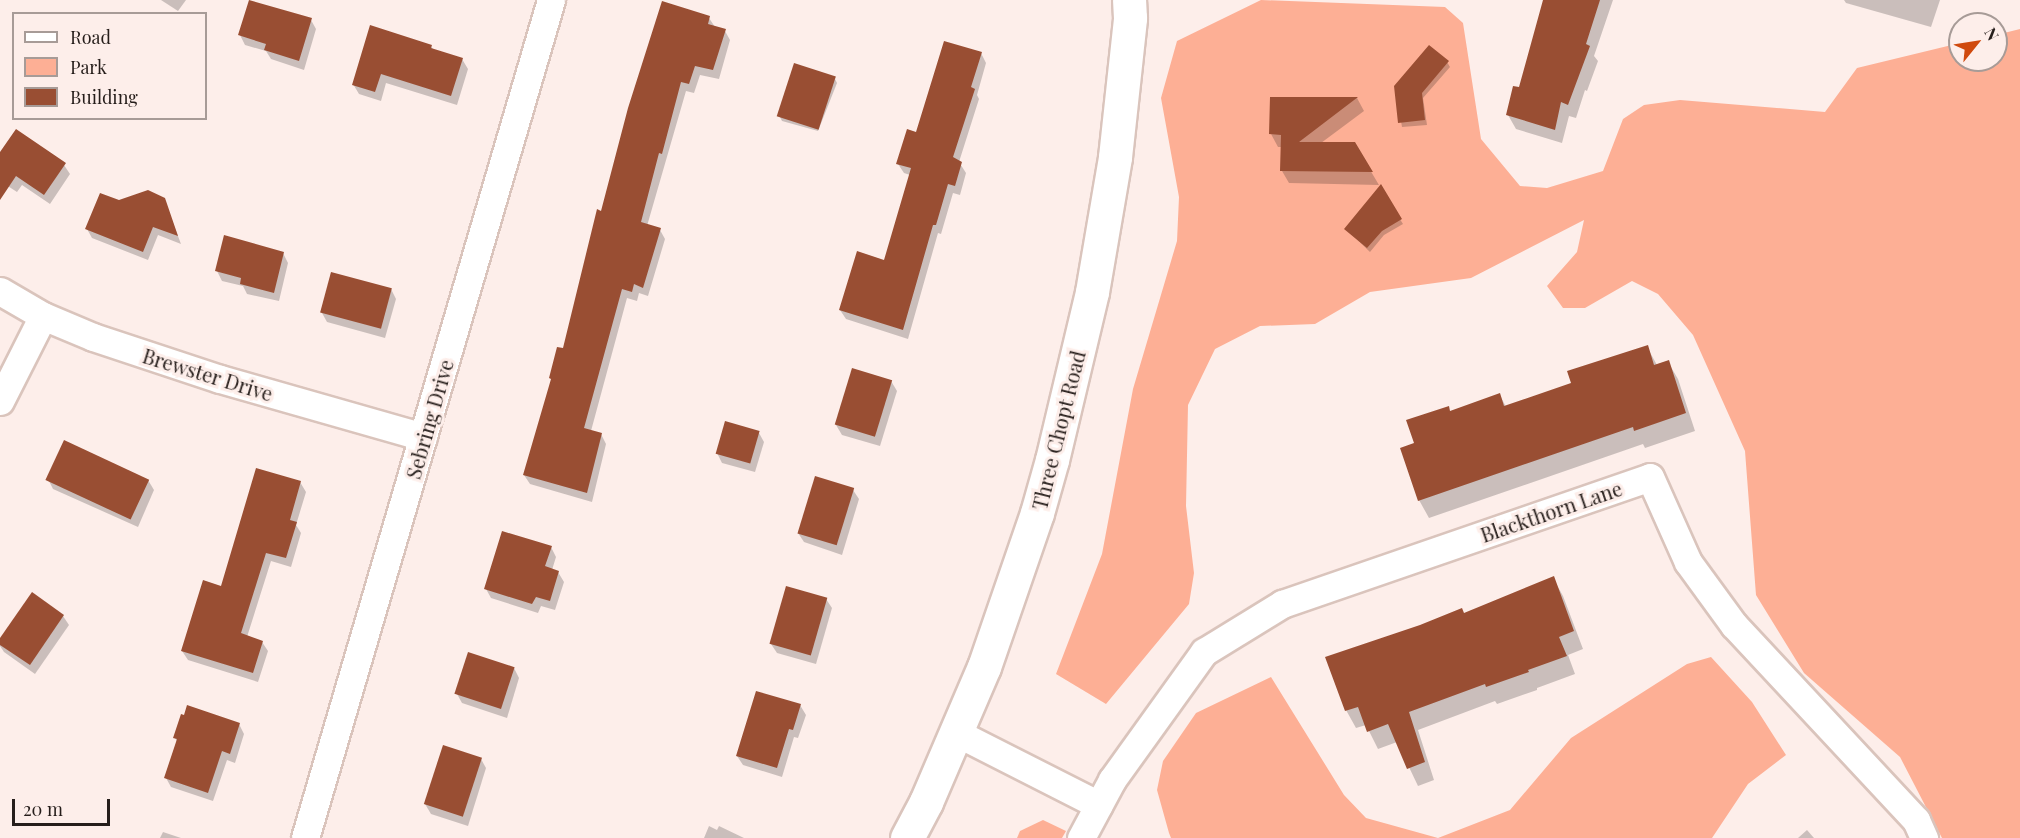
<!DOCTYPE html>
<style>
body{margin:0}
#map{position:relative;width:2020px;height:838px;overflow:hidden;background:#fdeeea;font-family:"Playfair Display",serif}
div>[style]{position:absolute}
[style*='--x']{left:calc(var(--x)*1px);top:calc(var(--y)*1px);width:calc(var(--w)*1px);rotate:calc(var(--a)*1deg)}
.green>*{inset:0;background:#fdaf95}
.shadow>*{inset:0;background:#0003}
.building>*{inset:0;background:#994e33;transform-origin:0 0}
.roads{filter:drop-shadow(2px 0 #dac4bc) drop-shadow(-2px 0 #dac4bc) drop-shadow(0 2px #dac4bc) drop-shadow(0 -2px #dac4bc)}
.street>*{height:27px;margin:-13.5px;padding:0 13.5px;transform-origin:13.5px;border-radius:13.5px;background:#fff}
.secondary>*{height:33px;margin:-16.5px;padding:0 16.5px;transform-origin:16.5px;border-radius:16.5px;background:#fff}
span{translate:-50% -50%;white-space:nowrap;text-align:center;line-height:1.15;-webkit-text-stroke:6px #fdeeea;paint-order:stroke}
.street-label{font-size:20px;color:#261e1b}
.legend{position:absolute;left:12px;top:12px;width:195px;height:108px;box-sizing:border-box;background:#fdeeea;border:2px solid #a79b97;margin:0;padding:8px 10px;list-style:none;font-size:18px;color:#261e1b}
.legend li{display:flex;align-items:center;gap:12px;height:30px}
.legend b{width:30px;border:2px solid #a79b97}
.north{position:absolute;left:1948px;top:12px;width:60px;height:60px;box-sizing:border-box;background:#fdeeea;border:2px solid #a79b97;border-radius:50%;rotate:60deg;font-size:16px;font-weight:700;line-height:24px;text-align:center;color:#261e1b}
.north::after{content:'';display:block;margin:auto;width:21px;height:27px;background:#d04a0e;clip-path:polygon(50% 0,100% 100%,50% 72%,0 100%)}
.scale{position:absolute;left:12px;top:799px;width:98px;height:27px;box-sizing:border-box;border:3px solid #261e1b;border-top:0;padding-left:8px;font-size:18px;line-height:21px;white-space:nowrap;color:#261e1b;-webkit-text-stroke:4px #fdeeea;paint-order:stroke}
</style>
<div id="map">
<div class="green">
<i style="clip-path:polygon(1261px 0,1445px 7px,1463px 23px,1481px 139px,1520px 186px,1547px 188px,1603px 171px,1623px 119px,1644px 105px,1680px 100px,1825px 112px,1857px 68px,1960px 43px,1960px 60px,1996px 60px,1996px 35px,2020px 29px,2020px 838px,1942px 838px,1900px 757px,1804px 673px,1756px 595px,1745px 451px,1693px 335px,1658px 294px,1632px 281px,1585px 308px,1563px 308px,1547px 286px,1577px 252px,1584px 220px,1471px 278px,1370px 292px,1315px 324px,1260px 326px,1215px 349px,1188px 405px,1186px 506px,1194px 573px,1189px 604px,1106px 704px,1056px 674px,1102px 554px,1133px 389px,1177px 241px,1179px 197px,1161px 98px,1177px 41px)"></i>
<i style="clip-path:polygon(1711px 657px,1752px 702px,1786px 755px,1748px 784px,1712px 838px,1171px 838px,1169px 833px,1157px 790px,1163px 761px,1196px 713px,1271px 677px,1344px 795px,1366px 818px,1438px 838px,1510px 810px,1571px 738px,1687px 664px)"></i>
<i style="clip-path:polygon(1043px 820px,1066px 831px,1062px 838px,1017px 838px,1020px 831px)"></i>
</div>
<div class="shadow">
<i style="clip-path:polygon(161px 0,186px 0,178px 11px)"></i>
<i style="clip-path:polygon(1544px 0,1613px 0,1594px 56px,1598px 61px,1587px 91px,1585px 90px,1576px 118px,1569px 116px,1562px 143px,1516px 129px,1508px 115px,1521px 89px)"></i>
<i style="clip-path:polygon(1844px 0,1940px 0,1931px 27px,1846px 3px)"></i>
<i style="clip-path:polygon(709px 18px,715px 27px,725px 31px,730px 40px,719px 79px,700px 75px,694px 93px,686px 91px,647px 226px,660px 230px,665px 239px,648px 296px,639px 293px,637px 301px,627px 298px,591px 431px,601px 434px,606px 444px,592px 502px,530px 484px,524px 475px,564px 350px,602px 213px)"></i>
<i style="clip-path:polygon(311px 20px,316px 29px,304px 70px,271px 59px,266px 51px,245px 45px,240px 35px)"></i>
<i style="clip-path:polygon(431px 46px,434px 51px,462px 59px,468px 69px,457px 105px,386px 83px,381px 101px,359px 94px,353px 84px)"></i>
<i style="clip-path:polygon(981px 53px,986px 63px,977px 95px,979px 99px,959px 162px,966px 173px,960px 195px,953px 193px,941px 234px,938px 233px,908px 339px,846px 319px,840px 310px,885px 262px,910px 175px,904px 173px,898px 164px,918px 134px)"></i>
<i style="clip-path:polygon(1447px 62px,1450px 67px,1423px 98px,1427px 125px,1402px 127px,1395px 87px)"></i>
<i style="clip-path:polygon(835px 79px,837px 83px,818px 131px,782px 121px,780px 117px)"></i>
<i style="clip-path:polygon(1357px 98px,1364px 111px,1321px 143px,1354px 143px,1379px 185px,1289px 183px,1282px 171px,1282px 147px,1278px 147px,1271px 134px,1271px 99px)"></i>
<i style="clip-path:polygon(0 155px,64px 165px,70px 174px,50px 204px,22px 185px,17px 192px,0 181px)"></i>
<i style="clip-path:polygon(1380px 187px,1403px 224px,1384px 235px,1370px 252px,1346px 229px)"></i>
<i style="clip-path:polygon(164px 199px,181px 244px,158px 235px,148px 260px,92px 238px,87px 229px,119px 202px)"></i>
<i style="clip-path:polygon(283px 253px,288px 263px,279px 301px,247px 294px,243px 286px,222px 281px,217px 271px)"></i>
<i style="clip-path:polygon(391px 289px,396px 299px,385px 338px,327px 322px,322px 313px)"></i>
<i style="clip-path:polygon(1647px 347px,1657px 365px,1668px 362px,1678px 379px,1695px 431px,1645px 448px,1643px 444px,1429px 518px,1419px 500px,1416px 444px,1450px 412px,1500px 395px,1506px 407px,1573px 384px)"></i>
<i style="clip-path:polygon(891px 381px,897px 391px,880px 446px,842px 435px,836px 425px)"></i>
<i style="clip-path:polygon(759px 433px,764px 442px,755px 472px,722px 463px,717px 453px)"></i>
<i style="clip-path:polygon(48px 479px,148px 480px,154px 490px,138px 527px,53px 489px)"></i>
<i style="clip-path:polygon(300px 482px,306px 492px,296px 525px,301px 533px,291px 567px,271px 561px,247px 637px,262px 642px,268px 651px,258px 682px,188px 660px,182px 651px,222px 588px)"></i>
<i style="clip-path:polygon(853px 490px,859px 499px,842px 555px,804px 542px,798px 533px)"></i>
<i style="clip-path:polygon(551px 547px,556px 557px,552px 570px,558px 572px,564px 582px,555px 610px,541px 606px,538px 613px,491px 598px,486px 589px)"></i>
<i style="clip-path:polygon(1553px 578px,1563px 596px,1583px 649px,1568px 655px,1575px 674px,1537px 688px,1537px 690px,1497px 704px,1495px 701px,1418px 730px,1434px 780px,1418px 786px,1397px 742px,1378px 749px,1366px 725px,1356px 728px,1346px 710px,1464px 614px)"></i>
<i style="clip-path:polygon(826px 599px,832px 608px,816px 664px,777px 653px,771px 644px)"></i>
<i style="clip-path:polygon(63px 616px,69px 625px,35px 674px,4px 652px,0 646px,0 640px)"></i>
<i style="clip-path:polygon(514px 668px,519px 678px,507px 718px,462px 703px,457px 694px)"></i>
<i style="clip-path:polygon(800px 705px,806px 715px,798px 738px,794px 737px,782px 777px,743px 765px,737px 756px)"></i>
<i style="clip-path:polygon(239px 724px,244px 734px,235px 763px,227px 760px,213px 801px,171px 787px,166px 778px,178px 743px,175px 738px)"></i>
<i style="clip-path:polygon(481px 759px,486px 768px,468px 826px,431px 814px,425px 804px)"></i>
<i style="clip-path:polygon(709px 826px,717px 830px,719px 826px,744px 838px,704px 838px)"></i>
<i style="clip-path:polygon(1807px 830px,1814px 838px,1798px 838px)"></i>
<i style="clip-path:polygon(163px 832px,181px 838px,160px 838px)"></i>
</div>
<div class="building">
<i style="clip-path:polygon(249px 0,312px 18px,299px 61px,264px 50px,266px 44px,238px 35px)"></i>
<i style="clip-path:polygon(1543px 0,1600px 0,1586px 44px,1590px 46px,1568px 105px,1561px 102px,1555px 130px,1506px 115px,1513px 86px,1519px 87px)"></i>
<i style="clip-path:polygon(662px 1px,710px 16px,708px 24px,726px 29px,713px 70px,695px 66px,689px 84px,681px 82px,662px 154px,659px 153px,641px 222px,661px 228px,643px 288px,634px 284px,632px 292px,622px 289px,584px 428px,602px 433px,587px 493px,523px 475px,551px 379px,549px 378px,557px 347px,563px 348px,597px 209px,601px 211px,628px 108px)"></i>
<i style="clip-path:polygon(370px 25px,432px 45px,431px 48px,463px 58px,451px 96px,381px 74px,375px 92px,352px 85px)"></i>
<i style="clip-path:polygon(944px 41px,982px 52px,971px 87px,975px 89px,953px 157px,962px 162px,955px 186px,948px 184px,936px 225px,933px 225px,903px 330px,839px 310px,857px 251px,884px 260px,911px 168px,896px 164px,907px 129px,916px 132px)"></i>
<i style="clip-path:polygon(1429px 45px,1449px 61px,1422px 93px,1425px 120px,1398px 123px,1394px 86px)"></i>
<i style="left:794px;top:63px;width:44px;height:56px;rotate:18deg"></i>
<i style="clip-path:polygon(1270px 97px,1358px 97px,1299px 142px,1355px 142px,1373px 172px,1280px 171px,1281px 135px,1269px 134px)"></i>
<i style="clip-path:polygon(16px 129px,66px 163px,44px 195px,16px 176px,0 200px,0 152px)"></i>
<i style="clip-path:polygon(1381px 184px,1402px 219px,1382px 231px,1367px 248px,1344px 229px)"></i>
<i style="clip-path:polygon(148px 190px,165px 198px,178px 236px,153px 227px,143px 252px,85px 229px,100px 193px,119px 200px)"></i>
<i style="clip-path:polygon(224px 235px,284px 252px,274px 293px,240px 284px,241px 278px,215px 271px)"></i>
<i style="left:331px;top:272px;width:63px;height:42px;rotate:15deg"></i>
<i style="clip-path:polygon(1648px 345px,1654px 365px,1669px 360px,1686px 413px,1634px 431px,1633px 427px,1418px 501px,1400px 448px,1414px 443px,1406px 420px,1449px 406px,1450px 411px,1500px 393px,1504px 406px,1571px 383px,1567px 371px)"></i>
<i style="left:852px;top:368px;width:42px;height:59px;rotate:17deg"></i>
<i style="left:725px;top:421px;width:36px;height:34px;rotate:16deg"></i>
<i style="left:64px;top:440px;width:94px;height:44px;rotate:25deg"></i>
<i style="clip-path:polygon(256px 468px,301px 481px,290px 520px,297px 522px,286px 558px,266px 553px,241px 633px,263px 641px,253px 673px,181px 651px,203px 580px,221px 586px)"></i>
<i style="left:815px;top:476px;width:41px;height:60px;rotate:17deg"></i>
<i style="clip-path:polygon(502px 531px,552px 546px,545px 566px,559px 571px,550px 601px,536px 597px,532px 604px,484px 589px)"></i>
<i style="clip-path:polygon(1554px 576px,1574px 631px,1559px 637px,1567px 656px,1528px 670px,1529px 672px,1486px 687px,1485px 684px,1409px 712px,1425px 762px,1407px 769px,1388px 724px,1367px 732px,1358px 707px,1345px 711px,1325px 657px,1420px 625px,1462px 608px,1464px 613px)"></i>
<i style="left:786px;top:586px;width:43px;height:60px;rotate:16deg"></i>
<i style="clip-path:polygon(32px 592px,64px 615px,30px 665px,0 645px,0 638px)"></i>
<i style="left:468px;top:652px;width:49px;height:44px;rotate:18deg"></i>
<i style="clip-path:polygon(756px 691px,801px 704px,793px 730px,789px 729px,777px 768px,736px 756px)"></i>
<i style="clip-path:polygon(187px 705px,240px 723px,230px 754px,222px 751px,208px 793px,164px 778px,177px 739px,173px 738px,181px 714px,184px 715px)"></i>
<i style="left:443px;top:745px;width:41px;height:62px;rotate:18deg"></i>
</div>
<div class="roads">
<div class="street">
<i style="--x:0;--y:291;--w:50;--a:30.2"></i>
<i style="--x:43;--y:316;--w:54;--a:22.8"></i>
<i style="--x:93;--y:337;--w:134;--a:18.3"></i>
<i style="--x:220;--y:379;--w:211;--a:15.9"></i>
<i style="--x:0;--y:401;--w:95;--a:-63.2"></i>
<i style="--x:955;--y:732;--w:161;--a:26.9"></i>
<i style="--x:305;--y:838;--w:873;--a:-73.64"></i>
<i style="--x:1081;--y:838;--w:66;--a:-61.9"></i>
<i style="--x:1112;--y:780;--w:158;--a:-54.3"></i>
<i style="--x:1204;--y:652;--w:92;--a:-31.6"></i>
<i style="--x:1282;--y:604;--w:389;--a:-19"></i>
<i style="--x:1650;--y:477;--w:93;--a:65.9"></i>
<i style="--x:1688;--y:562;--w:78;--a:53.9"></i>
<i style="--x:1734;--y:625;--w:267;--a:47"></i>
<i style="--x:1916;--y:820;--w:20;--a:66"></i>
</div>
<div class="secondary">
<i style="--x:907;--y:838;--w:41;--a:-62.2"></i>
<i style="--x:926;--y:802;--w:147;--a:-66.8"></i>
<i style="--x:984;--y:667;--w:163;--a:-71"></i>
<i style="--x:1037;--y:513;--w:55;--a:-74.2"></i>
<i style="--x:1052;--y:460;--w:173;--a:-76.6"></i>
<i style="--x:1092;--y:292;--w:137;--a:-80.3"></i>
<i style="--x:1115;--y:157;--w:140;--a:-83.8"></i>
<i style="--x:1130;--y:18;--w:18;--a:-93"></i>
</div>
</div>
<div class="street-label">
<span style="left:208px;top:374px;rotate:17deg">Brewster Drive</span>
<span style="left:429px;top:419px;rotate:-74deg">Sebring Drive</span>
<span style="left:1058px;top:430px;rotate:-76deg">Three Chopt Road</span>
<span style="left:1551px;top:511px;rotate:-19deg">Blackthorn Lane</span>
</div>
<ul class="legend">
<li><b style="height:8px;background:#fff"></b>Road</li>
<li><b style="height:16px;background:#fdaf95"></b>Park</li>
<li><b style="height:16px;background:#994e33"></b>Building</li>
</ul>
<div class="north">N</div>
<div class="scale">20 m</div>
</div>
